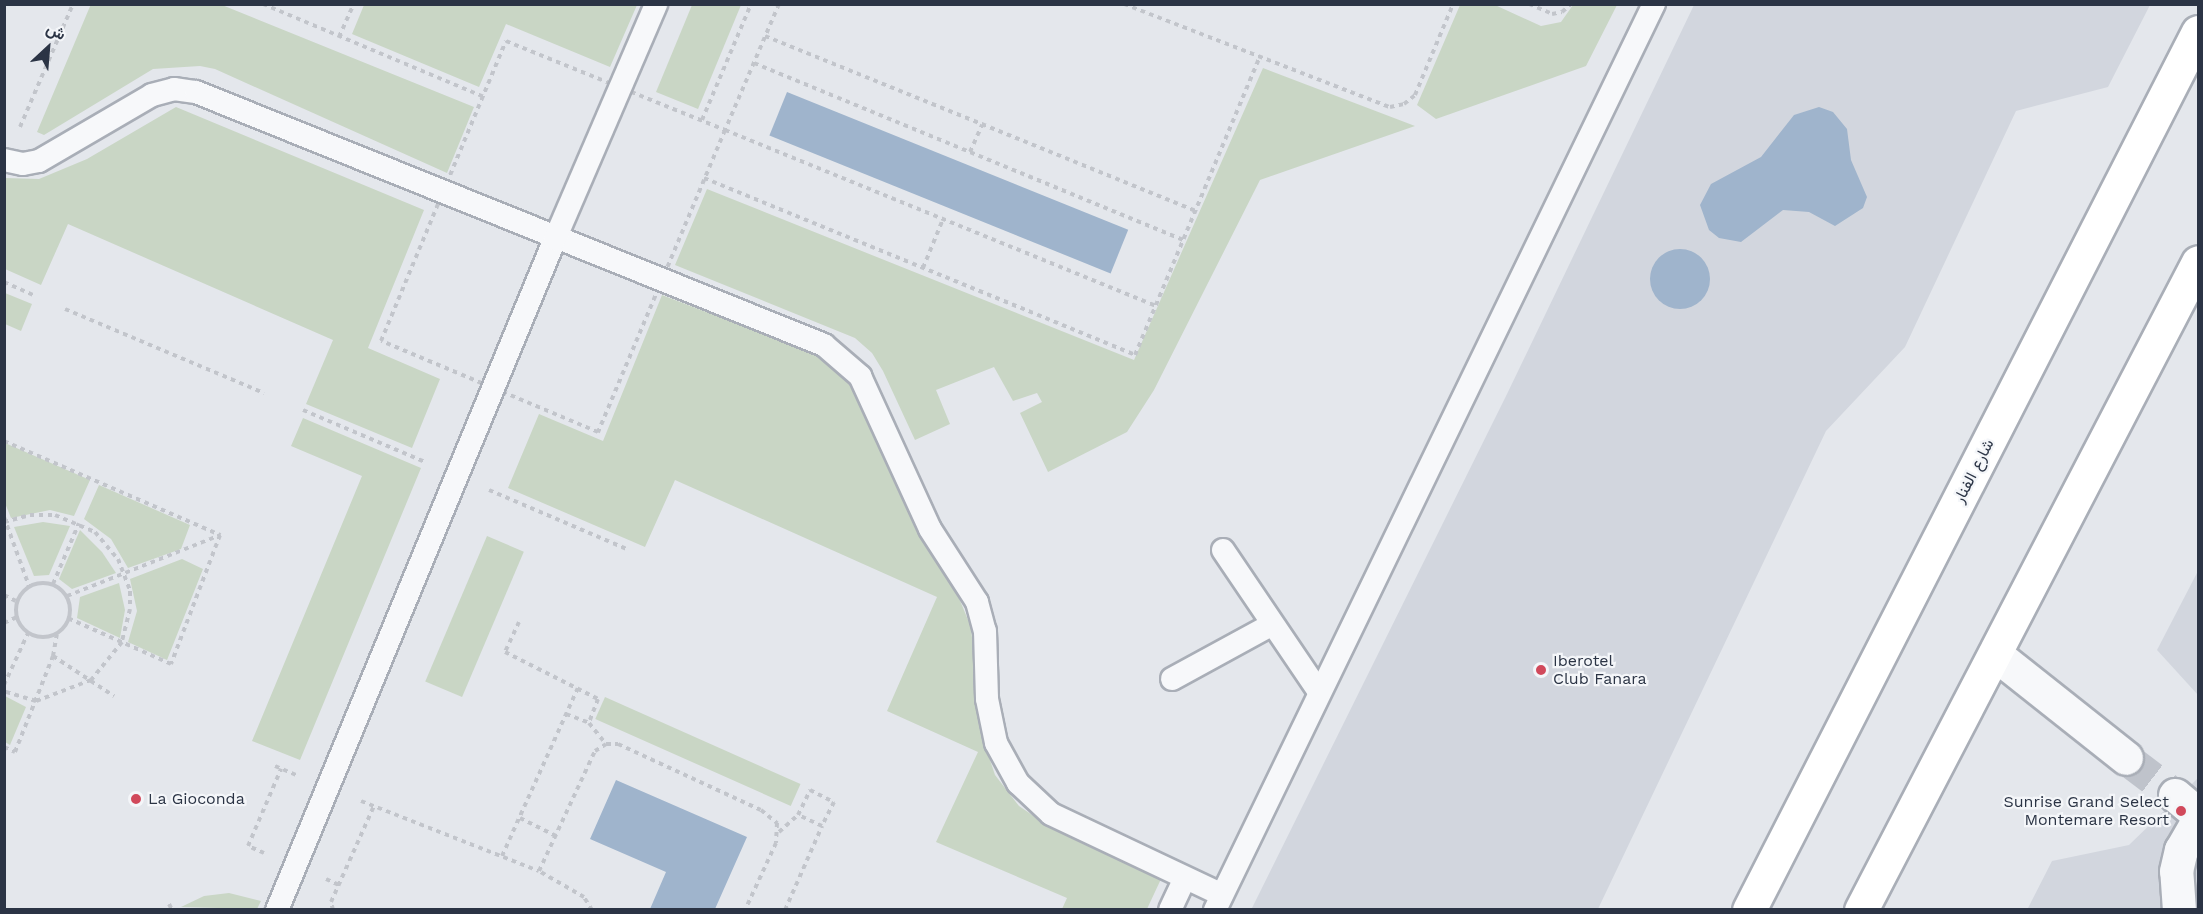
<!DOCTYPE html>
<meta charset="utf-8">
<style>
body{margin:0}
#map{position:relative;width:2203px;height:914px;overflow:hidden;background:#e4e7ec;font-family:"Work Sans",Vazirmatn,sans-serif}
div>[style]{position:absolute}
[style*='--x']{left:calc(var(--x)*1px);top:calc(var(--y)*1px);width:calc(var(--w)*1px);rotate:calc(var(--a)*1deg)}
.built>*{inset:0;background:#d2d6de}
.green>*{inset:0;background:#c9d6c5;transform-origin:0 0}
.water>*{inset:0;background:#9fb4cc;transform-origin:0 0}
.round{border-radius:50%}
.minor-tunnel>*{height:33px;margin-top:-16.5px;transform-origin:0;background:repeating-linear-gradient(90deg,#bfc3cb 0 33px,transparent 0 49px)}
.path>*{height:4px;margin-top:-2px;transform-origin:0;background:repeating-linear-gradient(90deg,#c2c5cb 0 4.5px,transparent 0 9px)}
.path>.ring{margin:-2px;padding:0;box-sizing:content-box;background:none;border:4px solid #c2c5cb;border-radius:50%}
.roads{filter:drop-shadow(2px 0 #a9aeb7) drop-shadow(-2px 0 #a9aeb7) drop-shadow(0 2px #a9aeb7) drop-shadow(0 -2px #a9aeb7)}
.service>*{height:22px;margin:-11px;padding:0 11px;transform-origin:11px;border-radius:11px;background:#f7f8fa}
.minor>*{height:33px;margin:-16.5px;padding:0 16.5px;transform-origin:16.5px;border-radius:16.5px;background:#f7f8fa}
.secondary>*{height:33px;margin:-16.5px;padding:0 16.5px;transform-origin:16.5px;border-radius:16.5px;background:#fff}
.dots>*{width:16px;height:16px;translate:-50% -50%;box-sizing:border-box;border:3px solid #f4f6f9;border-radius:50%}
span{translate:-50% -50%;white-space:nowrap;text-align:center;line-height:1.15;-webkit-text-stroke:4.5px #f4f6f9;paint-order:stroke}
.street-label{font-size:16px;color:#2b3445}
.poi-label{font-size:16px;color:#2b3445}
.left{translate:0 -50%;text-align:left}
.right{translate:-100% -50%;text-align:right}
.frame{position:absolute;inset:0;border:6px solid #2b3445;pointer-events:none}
.north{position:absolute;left:18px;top:18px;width:60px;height:60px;-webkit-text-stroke:4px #f4f6f9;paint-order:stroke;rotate:26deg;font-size:16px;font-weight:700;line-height:24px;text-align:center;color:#2b3445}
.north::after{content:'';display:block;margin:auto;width:21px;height:27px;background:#2b3445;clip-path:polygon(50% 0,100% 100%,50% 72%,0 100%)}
</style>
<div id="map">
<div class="built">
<i style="clip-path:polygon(1694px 5px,2150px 5px,2108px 87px,2016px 111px,1905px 347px,1826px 431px,1598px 909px,1251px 910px,1507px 394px)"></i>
<i style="clip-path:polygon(2198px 571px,2198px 695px,2157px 650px)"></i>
<i style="clip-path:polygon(2198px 778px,2198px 909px,2027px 910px,2052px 861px,2129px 845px)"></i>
</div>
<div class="green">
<i style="clip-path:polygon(91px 4px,222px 5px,474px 107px,447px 173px,215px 69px,200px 66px,153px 69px,44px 135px,37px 132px)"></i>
<i style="clip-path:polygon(364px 5px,364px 4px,637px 5px,610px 67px,506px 24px,479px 87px,352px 34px)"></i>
<i style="clip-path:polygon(692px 5px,741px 5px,698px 109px,656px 92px)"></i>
<i style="clip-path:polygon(1460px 5px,1495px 5px,1541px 26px,1561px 22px,1573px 5px,1617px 5px,1586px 66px,1436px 119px,1417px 105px)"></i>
<i style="clip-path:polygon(1263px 68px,1415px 126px,1260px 180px,1154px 390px,1127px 432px,1048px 472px,1020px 413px,1042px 402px,1037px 393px,1013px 401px,994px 367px,936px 390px,950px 424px,915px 440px,883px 371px,872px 353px,855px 338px,675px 265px,707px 189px,1134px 360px)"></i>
<i style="clip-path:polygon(176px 107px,424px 210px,368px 348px,440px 379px,412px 448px,306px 404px,333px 340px,68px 224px,41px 285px,5px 269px,5px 178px,39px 179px,87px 159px)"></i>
<i style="clip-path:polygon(5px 293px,32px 304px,21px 331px,5px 324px)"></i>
<i style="clip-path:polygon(662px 295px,815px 354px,847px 381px,858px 396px,926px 547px,956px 591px,971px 627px,981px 733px,995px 775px,1019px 806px,1038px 819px,1161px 879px,1147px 909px,1062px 909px,1067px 898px,936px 842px,978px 752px,887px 711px,937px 597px,675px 480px,645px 547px,508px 488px,539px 414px,603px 441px)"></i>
<i style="clip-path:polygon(303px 418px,421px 468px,300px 760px,252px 741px,362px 476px,291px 446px)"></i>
<i style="clip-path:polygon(5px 443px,90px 480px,74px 516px,50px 510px,11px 518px,5px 503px)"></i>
<i style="clip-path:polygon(99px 485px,190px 525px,181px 549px,128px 568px,111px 539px,84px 519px)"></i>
<i style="clip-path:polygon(43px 522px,70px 526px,49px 575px,34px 576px,14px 527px)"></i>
<i style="clip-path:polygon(80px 530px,102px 552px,116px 573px,72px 589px,59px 579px)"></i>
<i style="left:487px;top:536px;width:40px;height:158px;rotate:23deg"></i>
<i style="clip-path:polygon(182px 559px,203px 569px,167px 660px,128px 642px,137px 611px,130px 579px)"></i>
<i style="clip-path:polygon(119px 583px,125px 610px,120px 638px,77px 618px,80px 597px)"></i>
<i style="clip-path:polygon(5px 696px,26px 707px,10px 745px,5px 742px)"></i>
<i style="left:605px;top:697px;width:214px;height:24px;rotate:24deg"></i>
<i style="clip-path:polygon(229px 893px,261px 901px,257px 909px,181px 907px,204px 896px)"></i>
</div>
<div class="water">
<i style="left:787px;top:92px;width:368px;height:47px;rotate:22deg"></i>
<i style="clip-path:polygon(1819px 107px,1833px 112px,1847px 129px,1851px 160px,1867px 197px,1863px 208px,1835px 226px,1809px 212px,1783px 210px,1741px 242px,1719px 238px,1709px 230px,1700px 205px,1711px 184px,1761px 157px,1794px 115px)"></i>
<i class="round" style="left:1650px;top:249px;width:60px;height:60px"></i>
<i style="clip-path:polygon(616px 780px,747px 837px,715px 909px,650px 909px,666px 872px,590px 839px)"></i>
</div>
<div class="minor-tunnel">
<i style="--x:2126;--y:758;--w:61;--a:37.1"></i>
</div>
<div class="path">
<i style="--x:263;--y:4;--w:240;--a:22.8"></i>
<i style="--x:779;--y:4;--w:137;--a:113.2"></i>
<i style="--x:725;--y:130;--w:466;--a:22.2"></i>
<i style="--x:1124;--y:4;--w:285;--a:21.2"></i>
<i style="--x:1390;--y:107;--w:14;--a:-12"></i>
<i style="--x:1404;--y:104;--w:14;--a:-39"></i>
<i style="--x:1415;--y:95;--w:99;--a:-67.3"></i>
<i style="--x:1529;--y:4;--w:25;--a:23"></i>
<i style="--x:1552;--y:14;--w:10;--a:-11"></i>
<i style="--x:1562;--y:12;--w:12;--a:-42"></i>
<i style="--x:765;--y:36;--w:464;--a:22.1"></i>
<i style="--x:339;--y:37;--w:36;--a:-66"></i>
<i style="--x:506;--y:41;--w:236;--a:22.1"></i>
<i style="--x:725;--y:130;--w:328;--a:112.8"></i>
<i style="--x:598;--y:432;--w:235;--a:-157.2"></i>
<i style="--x:381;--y:341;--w:325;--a:-67.4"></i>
<i style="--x:754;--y:63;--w:464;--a:22.4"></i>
<i style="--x:702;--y:120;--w:126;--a:-67.1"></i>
<i style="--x:20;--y:127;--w:134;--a:-66.7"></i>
<i style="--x:970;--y:152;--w:30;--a:-66"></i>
<i style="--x:704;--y:178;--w:466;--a:22.3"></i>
<i style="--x:1135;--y:355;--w:321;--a:-67.3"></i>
<i style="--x:923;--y:268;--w:53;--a:-67.8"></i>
<i style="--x:4;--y:282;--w:35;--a:24"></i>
<i style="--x:65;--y:309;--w:216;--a:22.9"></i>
<i style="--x:303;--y:410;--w:133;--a:23.1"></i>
<i style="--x:4;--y:441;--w:236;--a:23.5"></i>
<i style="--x:220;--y:535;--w:138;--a:110.8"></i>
<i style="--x:171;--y:664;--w:111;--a:-156"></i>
<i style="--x:489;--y:490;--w:152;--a:23.2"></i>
<i style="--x:4;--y:517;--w:73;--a:70.1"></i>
<i style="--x:4;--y:522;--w:27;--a:-15"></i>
<i style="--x:30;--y:515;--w:25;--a:0"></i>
<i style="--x:55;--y:515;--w:43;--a:23"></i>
<i style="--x:95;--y:532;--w:35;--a:50"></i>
<i style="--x:118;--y:559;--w:34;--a:69"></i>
<i style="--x:130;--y:591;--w:18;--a:90"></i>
<i style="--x:130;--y:609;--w:34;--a:104"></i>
<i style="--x:122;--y:642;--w:49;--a:129.2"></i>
<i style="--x:91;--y:680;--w:59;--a:159.1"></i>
<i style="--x:36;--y:701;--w:34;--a:-163"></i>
<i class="ring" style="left:16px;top:583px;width:50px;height:50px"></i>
<i style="--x:53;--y:584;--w:66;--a:-66.9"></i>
<i style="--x:4;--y:595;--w:13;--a:27"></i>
<i style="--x:67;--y:596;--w:165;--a:-21.7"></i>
<i style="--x:519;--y:622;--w:33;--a:115"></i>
<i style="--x:505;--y:652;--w:104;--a:26.8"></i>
<i style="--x:598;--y:699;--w:26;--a:111"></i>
<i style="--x:589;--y:723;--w:27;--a:51"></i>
<i style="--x:4;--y:623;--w:14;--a:-25"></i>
<i style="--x:53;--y:656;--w:73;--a:33.3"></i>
<i style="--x:4;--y:685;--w:57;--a:-65.2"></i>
<i style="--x:566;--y:714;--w:25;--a:21"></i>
<i style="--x:4;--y:747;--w:12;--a:24"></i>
<i style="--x:15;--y:752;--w:103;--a:-68.4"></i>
<i style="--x:53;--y:656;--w:22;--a:-80"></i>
<i style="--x:275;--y:766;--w:23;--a:23"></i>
<i style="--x:810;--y:790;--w:27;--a:27"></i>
<i style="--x:834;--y:802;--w:27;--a:117"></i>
<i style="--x:822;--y:826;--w:26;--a:-155"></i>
<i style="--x:798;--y:815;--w:28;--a:-64"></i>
<i style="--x:361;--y:801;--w:191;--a:21.5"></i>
<i style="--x:520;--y:818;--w:40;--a:26.6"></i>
<i style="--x:779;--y:832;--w:25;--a:-42"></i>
<i style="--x:264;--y:853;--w:17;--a:-156"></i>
<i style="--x:248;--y:846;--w:84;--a:-66.8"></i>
<i style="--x:502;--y:856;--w:184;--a:-65.7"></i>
<i style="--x:326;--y:879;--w:14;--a:25"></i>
<i style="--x:169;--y:904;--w:7;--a:63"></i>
<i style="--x:333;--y:910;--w:8;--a:-104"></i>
<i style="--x:331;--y:902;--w:105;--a:-65.9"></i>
<i style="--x:592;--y:910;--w:15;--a:-122"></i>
<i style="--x:584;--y:897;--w:52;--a:-150"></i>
<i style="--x:539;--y:871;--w:132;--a:-65"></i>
<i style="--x:595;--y:751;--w:13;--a:-32"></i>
<i style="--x:606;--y:744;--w:12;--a:0"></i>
<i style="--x:618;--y:744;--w:157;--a:24.8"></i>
<i style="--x:761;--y:810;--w:21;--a:39"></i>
<i style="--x:777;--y:823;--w:20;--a:93"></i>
<i style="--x:776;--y:843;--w:74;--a:114.8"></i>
<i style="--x:785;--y:910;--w:92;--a:-66.2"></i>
</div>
<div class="roads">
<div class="service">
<i style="--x:4;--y:160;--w:19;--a:12"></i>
<i style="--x:23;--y:164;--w:16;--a:-11"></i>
<i style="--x:39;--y:161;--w:131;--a:-30.3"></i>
<i style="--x:152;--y:95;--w:23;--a:-15"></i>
<i style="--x:174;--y:89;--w:22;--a:8"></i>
<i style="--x:196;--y:92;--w:677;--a:21.94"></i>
<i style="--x:824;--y:345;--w:48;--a:40.7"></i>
<i style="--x:860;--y:376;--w:168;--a:65.4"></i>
<i style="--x:930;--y:529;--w:87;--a:57.2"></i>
<i style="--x:977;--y:602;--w:30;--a:75"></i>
<i style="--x:985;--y:631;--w:68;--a:88.3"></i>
<i style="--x:987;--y:699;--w:45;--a:78.4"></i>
<i style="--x:996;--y:743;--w:46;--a:61.2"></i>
<i style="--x:1018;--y:783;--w:45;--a:43.2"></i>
<i style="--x:1051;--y:814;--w:189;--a:25.3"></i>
<i style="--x:1223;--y:550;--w:171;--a:55.9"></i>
<i style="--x:1172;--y:679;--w:113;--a:-28.6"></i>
<i style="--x:277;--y:910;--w:726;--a:-67.5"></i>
<i style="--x:555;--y:239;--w:256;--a:-66.7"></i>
<i style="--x:1170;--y:910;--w:35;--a:-65"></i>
<i style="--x:1215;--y:910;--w:1007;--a:-64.15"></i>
</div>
<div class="minor">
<i style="--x:1995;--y:654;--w:167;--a:38.4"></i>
<i style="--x:2175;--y:795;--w:30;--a:40"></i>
<i style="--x:2179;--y:910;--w:39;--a:-94"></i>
<i style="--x:2176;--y:871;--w:22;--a:-77"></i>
<i style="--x:2181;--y:850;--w:34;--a:-60"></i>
</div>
<div class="secondary">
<i style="--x:1749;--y:910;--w:986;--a:-62.92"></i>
<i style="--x:1861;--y:910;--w:730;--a:-62.52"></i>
</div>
</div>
<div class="dots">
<i style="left:1541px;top:670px;background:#d1495b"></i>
<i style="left:136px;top:799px;background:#d1495b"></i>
<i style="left:2181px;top:811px;background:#d1495b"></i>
</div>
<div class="street-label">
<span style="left:1974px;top:471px;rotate:-63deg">شارع الفنار</span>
</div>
<div class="poi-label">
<span class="left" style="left:1553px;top:670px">Iberotel<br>Club Fanara</span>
<span class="left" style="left:148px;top:799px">La Gioconda</span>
<span class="right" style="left:2169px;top:811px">Sunrise Grand Select<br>Montemare Resort</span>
</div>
<div class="frame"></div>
<div class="north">ش</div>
</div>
